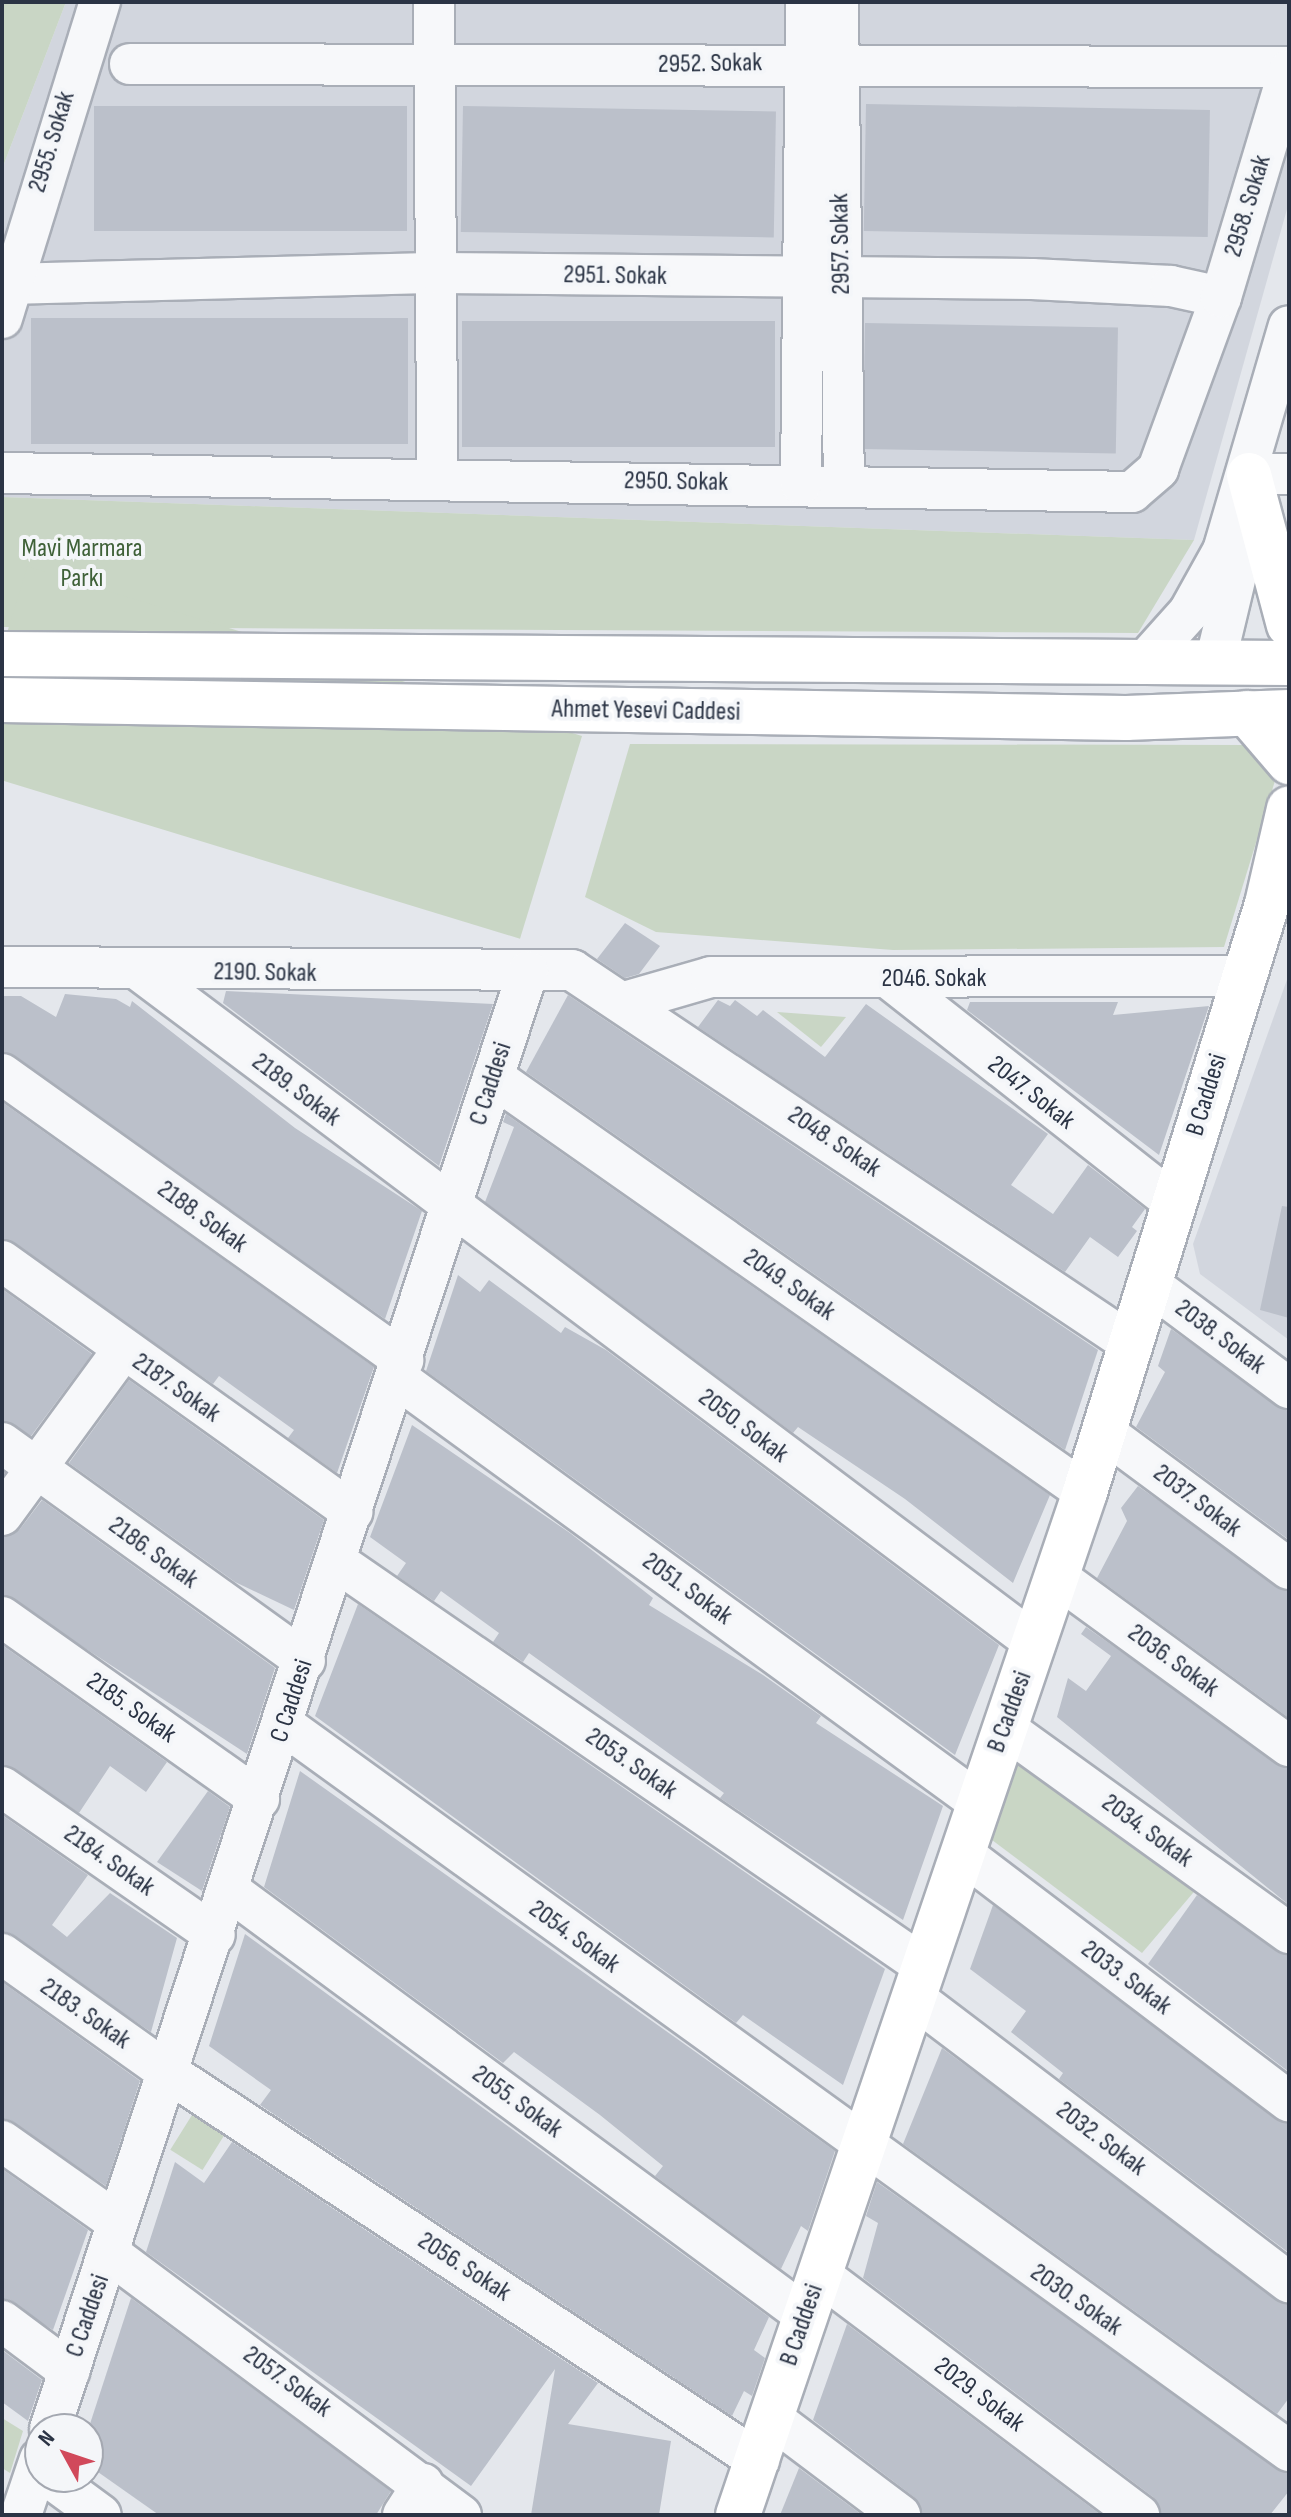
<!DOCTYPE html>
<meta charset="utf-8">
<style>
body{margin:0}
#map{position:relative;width:1291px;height:2517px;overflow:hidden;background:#e4e7ec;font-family:"Sofia Sans Condensed",sans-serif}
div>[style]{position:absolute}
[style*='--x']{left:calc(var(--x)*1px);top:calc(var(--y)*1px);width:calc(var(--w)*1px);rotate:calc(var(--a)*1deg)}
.built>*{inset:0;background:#d2d6de}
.green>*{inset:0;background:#c9d6c5;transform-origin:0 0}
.building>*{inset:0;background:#bbc0ca;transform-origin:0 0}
.roads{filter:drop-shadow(2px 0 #a9aeb7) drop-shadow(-2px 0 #a9aeb7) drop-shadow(0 2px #a9aeb7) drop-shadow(0 -2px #a9aeb7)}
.minor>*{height:40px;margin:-20px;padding:0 20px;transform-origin:20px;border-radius:20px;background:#f7f8fa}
.major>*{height:44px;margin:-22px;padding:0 22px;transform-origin:22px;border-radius:22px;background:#fff}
span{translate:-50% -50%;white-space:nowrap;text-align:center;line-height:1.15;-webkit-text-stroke:8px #f4f6f9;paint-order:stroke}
.street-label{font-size:26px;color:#2b3445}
.park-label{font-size:26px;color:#3f6138}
.frame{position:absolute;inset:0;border:4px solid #2b3445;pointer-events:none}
.north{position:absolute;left:24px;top:2413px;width:80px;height:80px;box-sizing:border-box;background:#f4f6f9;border:2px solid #a4a8b1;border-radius:50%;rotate:310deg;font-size:22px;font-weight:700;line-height:32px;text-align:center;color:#2b3445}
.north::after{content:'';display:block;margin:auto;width:28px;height:36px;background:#d1495b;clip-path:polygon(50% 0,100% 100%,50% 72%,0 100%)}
</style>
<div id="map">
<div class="built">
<i style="clip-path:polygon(66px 2px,1289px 2px,1289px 202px,1194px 540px,2px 497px,2px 169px)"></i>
<i style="clip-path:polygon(1289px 974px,1289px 1340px,1200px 1274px,1193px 1244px)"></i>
</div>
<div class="green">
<i style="clip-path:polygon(2px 2px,66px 2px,2px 169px)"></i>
<i style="clip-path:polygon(2px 497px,1194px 540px,1138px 633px,2px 627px)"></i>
<i style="left:582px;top:736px;width:212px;height:580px;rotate:107deg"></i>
<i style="clip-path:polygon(630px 744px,1250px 745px,1278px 771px,1224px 947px,893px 950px,656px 932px,585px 897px)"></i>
<i style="clip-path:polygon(777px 1012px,846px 1017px,821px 1047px)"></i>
<i style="clip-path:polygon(1009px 1740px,1204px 1880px,1142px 1953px,980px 1831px)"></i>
<i style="left:192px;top:2115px;width:38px;height:41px;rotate:32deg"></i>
<i style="clip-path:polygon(2px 2418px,23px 2431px,10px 2473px,2px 2468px)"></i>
</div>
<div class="building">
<i style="left:866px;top:104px;width:344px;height:127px;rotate:1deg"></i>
<i style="left:94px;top:106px;width:313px;height:125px"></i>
<i style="left:463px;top:106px;width:313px;height:126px;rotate:1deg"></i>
<i style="left:31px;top:318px;width:377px;height:126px"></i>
<i style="left:462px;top:321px;width:313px;height:126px"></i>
<i style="left:865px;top:323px;width:253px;height:126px;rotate:1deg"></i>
<i style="clip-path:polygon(625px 923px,660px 946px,639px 974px,625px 978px,597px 959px)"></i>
<i style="clip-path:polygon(226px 991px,493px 1004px,439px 1166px,223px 1003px)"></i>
<i style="clip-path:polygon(65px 994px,116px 999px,130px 1007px,132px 1001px,295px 1128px,422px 1211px,385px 1319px,2px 1051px,2px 996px,21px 996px,56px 1017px)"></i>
<i style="clip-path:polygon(568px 995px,1098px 1350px,1065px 1450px,526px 1072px)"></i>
<i style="clip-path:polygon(718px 1000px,730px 1006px,735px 1000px,757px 1016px,763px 1010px,825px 1057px,866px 1004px,1048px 1134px,1011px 1185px,1053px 1214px,1088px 1165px,1145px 1209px,1132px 1227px,1137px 1231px,1118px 1257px,1090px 1237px,1065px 1272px,698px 1027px)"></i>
<i style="clip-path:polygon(970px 1002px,1118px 1002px,1113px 1015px,1209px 1006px,1159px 1155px,967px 1010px)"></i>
<i style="clip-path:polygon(2px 1102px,374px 1367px,337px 1473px,288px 1438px,294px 1430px,219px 1376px,213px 1384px,2px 1238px)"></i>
<i style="clip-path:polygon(506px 1114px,1050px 1495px,1013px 1583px,905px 1499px,798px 1427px,793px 1433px,485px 1202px,514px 1127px,503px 1122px)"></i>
<i style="clip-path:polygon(1282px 1206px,1289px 1207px,1289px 1318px,1260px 1310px)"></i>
<i style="clip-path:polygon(458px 1275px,480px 1292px,489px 1280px,561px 1333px,565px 1327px,606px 1350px,999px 1645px,955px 1755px,426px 1371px)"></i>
<i style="clip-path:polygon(2px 1289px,92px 1354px,31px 1436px,2px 1420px)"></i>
<i style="clip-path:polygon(1171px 1329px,1289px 1412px,1289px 1540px,1136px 1427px,1165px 1372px,1158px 1366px)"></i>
<i style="clip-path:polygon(129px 1380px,324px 1520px,294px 1610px,235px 1582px,69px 1463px)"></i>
<i style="clip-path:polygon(412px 1425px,570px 1533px,653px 1598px,649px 1605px,763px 1675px,821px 1716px,816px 1723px,943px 1806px,903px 1920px,720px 1798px,724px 1793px,529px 1653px,523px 1662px,493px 1642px,499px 1633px,441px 1591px,434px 1601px,397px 1576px,406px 1563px,370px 1537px)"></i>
<i style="clip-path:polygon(1138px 1486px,1289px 1592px,1289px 1718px,1097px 1578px,1127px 1521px,1121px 1508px)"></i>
<i style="clip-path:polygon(42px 1500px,275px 1668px,247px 1754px,2px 1594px,2px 1538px,20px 1529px)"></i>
<i style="clip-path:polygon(358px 1604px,885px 1969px,843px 2085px,743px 2015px,736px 2023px,315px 1716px)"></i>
<i style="clip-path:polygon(1086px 1627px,1289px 1769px,1289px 1905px,1057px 1717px,1068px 1678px,1086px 1691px,1111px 1656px,1081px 1634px)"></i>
<i style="clip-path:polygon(2px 1645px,167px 1762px,146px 1792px,110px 1766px,79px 1813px,2px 1764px)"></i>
<i style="clip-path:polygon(300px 1771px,835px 2151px,808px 2231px,801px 2226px,781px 2269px,655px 2176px,663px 2166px,600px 2115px,514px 2052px,503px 2063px,264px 1887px)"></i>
<i style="clip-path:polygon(208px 1791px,230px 1807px,202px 1891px,157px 1862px)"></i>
<i style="clip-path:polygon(2px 1815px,88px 1875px,52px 1925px,67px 1937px,110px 1893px,177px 1938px,151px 2032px,2px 1931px)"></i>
<i style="clip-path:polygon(1197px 1895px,1289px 1956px,1289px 2072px,1148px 1964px)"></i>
<i style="clip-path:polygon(993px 1905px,1289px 2124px,1289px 2253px,1059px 2079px,1063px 2073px,1011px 2032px,1026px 2011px,970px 1969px)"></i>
<i style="clip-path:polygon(245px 1934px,769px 2317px,754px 2350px,765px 2358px,752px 2396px,744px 2391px,732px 2416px,260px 2105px,271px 2090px,209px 2046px)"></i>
<i style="clip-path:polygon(2px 1982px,140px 2081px,106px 2186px,2px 2118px)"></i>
<i style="clip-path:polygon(942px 2048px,1289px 2305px,1289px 2398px,1277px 2414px,903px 2144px)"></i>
<i style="clip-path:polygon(232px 2142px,598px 2383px,568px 2424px,671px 2441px,659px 2515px,531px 2515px,555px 2369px,471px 2486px,146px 2252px,175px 2162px,204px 2183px)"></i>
<i style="clip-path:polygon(2px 2169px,88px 2230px,53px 2330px,2px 2298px)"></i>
<i style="clip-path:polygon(877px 2182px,1289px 2474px,1289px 2491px,1270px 2515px,1162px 2515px,1153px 2497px,863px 2278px,878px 2223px,866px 2216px)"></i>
<i style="clip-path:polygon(131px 2298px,391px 2491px,376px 2515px,159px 2515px,88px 2465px,88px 2430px)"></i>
<i style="clip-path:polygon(847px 2324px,1101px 2515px,923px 2515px,914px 2497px,813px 2420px)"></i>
<i style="clip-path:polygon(2px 2350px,42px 2380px,28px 2421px,2px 2402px)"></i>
<i style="clip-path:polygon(799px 2468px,862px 2515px,780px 2515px)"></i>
</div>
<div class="roads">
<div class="minor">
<i style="--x:434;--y:2;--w:475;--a:89.6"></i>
<i style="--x:838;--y:2;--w:484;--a:89.3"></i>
<i style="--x:130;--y:64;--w:1159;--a:0.15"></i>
<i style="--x:8;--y:284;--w:431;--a:-1.5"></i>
<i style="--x:439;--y:273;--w:593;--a:0.58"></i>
<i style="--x:1032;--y:279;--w:139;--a:2.9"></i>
<i style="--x:1171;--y:286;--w:51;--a:12.4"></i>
<i style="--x:2;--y:318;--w:331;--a:-72.8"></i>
<i style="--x:2;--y:473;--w:1130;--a:0.96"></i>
<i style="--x:1132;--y:492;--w:35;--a:-41"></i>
<i style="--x:1158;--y:469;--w:183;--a:-69.9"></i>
<i style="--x:1221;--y:297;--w:237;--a:-73.3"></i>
<i style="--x:1249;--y:475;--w:40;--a:-1.4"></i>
<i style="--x:801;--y:484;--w:482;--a:-89.4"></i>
<i style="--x:1146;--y:660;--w:64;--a:-48.1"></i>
<i style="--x:1189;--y:612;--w:70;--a:-60.9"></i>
<i style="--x:1223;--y:551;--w:234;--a:-73.7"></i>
<i style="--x:1215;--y:663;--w:133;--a:-76.5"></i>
<i style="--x:2;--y:967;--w:570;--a:0.3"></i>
<i style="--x:572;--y:970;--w:671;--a:33.76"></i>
<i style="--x:140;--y:971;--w:1119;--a:36.9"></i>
<i style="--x:891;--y:980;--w:360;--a:38.2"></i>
<i style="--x:628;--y:1001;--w:86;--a:-16.1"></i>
<i style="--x:711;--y:977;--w:532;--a:-0.11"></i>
<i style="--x:2;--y:1074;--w:493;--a:35.5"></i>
<i style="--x:493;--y:1077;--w:723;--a:35.03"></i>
<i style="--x:2;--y:1261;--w:431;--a:35.6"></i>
<i style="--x:1152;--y:1286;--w:171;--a:36.7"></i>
<i style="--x:397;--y:1378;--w:718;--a:36.1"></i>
<i style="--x:1104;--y:1432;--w:230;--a:36.5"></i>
<i style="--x:2;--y:1443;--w:373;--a:35.7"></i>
<i style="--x:2;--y:1515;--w:203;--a:-53.8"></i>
<i style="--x:337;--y:1562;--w:713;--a:34.54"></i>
<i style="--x:1057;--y:1577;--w:287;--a:36.1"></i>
<i style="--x:2;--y:1617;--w:315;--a:35.3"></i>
<i style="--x:284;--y:1725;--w:1240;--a:35.84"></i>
<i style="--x:1006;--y:1729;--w:349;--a:35.8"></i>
<i style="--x:2;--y:1787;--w:259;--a:34.8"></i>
<i style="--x:963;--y:1854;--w:409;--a:37.2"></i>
<i style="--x:229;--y:1890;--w:716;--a:36.42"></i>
<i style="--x:2;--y:1954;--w:205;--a:35.5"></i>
<i style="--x:169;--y:2073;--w:706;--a:33.33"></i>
<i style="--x:913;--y:1997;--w:472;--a:37.2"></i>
<i style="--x:2;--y:2141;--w:141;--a:35.2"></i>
<i style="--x:109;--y:2253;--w:439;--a:36.7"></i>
<i style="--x:819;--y:2274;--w:401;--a:37"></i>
<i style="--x:2;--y:2321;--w:84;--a:36.7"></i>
<i style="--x:770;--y:2417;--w:163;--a:37"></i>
<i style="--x:50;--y:2429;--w:1534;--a:-71.85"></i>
<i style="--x:49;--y:2477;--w:64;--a:36.2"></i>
<i style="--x:21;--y:2515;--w:59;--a:-71.3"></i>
<i style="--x:403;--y:2515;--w:37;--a:-57"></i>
</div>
<div class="major">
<i style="--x:1249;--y:475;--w:155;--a:75.1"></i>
<i style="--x:2;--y:654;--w:1287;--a:0.4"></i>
<i style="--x:2;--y:700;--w:1124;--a:0.92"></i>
<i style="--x:1126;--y:718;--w:163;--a:-2.1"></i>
<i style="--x:1247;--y:713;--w:65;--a:49.4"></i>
<i style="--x:738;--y:2515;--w:1080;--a:-71.26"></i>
<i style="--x:1085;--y:1492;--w:616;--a:-72.8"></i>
<i style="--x:1267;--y:904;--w:98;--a:-77"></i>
</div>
</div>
<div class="street-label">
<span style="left:710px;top:64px;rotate:-1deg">2952. Sokak</span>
<span style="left:52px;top:142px;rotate:-73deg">2955. Sokak</span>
<span style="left:1248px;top:206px;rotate:-73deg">2958. Sokak</span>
<span style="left:841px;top:244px;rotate:-91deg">2957. Sokak</span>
<span style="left:615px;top:276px;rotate:1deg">2951. Sokak</span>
<span style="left:676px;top:482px;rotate:1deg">2950. Sokak</span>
<span style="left:646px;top:711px;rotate:1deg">Ahmet Yesevi Caddesi</span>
<span style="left:265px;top:973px;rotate:1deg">2190. Sokak</span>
<span style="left:934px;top:979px">2046. Sokak</span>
<span style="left:491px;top:1084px;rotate:-72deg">C Caddesi</span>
<span style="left:296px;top:1090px;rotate:37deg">2189. Sokak</span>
<span style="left:1031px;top:1093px;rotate:38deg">2047. Sokak</span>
<span style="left:1207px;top:1095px;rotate:-73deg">B Caddesi</span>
<span style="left:834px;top:1142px;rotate:34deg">2048. Sokak</span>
<span style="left:202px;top:1217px;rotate:36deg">2188. Sokak</span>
<span style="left:789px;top:1285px;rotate:35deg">2049. Sokak</span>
<span style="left:1220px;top:1337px;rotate:37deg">2038. Sokak</span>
<span style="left:176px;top:1388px;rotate:35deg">2187. Sokak</span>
<span style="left:743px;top:1426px;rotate:37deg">2050. Sokak</span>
<span style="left:1197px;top:1501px;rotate:37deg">2037. Sokak</span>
<span style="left:153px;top:1553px;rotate:36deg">2186. Sokak</span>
<span style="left:687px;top:1589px;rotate:36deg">2051. Sokak</span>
<span style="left:1173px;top:1661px;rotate:36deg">2036. Sokak</span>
<span style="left:292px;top:1701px;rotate:-72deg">C Caddesi</span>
<span style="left:131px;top:1708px;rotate:35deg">2185. Sokak</span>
<span style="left:1010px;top:1712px;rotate:-70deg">B Caddesi</span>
<span style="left:631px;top:1764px;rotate:35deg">2053. Sokak</span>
<span style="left:1147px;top:1831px;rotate:36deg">2034. Sokak</span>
<span style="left:109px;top:1861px;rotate:35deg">2184. Sokak</span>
<span style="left:574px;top:1937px;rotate:36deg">2054. Sokak</span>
<span style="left:1126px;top:1978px;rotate:37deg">2033. Sokak</span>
<span style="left:85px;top:2014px;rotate:35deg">2183. Sokak</span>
<span style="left:517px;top:2102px;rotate:36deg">2055. Sokak</span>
<span style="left:1101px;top:2139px;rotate:37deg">2032. Sokak</span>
<span style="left:464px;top:2267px;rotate:33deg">2056. Sokak</span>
<span style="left:1076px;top:2300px;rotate:35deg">2030. Sokak</span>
<span style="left:88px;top:2316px;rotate:-71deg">C Caddesi</span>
<span style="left:802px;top:2325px;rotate:-71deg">B Caddesi</span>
<span style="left:287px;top:2382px;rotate:36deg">2057. Sokak</span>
<span style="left:979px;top:2395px;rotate:37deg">2029. Sokak</span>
</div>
<div class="park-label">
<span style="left:82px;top:564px">Mavi Marmara<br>Parkı</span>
</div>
<div class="frame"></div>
<div class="north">N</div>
</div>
